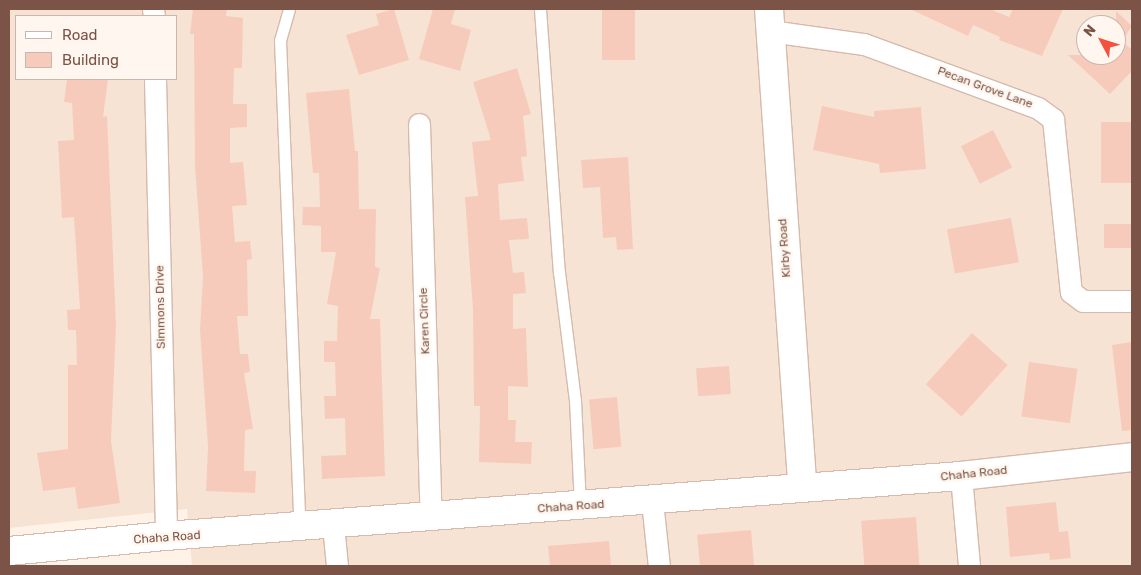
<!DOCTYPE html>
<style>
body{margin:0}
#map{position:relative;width:1141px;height:575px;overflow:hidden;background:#fff2e7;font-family:Rubik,sans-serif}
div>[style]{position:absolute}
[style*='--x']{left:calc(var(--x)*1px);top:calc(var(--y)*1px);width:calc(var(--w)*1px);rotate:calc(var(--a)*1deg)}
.residential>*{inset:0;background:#f7e3d4}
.building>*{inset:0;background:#f7cbbb;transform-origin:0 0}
.roads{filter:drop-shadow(1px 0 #d5baad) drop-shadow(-1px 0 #d5baad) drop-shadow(0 1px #d5baad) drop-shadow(0 -1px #d5baad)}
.lane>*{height:11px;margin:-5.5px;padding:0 5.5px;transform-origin:5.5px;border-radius:5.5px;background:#fff}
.street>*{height:21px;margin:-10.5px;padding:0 10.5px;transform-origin:10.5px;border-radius:10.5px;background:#fff}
.secondary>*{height:28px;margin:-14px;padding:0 14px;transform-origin:14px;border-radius:14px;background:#fff}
span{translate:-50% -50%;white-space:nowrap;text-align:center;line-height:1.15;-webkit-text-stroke:5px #fff7ef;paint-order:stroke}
.street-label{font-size:12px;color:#7c5347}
.frame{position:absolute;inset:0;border:10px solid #7c5347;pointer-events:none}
.legend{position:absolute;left:15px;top:15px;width:162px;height:65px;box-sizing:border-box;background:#fff7ef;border:1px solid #cbb5ac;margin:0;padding:6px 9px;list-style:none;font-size:15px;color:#7c5347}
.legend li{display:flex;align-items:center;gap:10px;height:25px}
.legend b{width:25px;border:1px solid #cbb5ac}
.north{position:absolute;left:1076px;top:15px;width:50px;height:50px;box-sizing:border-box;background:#fff7ef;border:1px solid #cbb5ac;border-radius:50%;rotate:310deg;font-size:14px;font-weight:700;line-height:20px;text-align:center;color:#7c5347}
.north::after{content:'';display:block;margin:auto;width:18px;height:22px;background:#f5513f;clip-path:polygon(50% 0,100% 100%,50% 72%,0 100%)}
</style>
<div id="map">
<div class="residential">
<i style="clip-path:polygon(evenodd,9px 9px,1132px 9px,1132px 566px,192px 566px,187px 509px,9px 528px,9px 9px,16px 16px,176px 16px,176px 79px,16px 79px,16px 16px,9px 9px,1086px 25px,1116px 25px,1116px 55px,1086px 55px,1086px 25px)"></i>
</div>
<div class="building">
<i style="clip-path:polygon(193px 9px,227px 9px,226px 16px,243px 18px,242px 68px,234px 68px,233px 104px,247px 104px,247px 127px,230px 128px,230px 163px,243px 162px,247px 205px,232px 206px,235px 242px,250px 241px,252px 259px,247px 260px,248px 316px,237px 316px,240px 354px,248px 354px,250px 372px,244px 373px,253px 429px,245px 430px,244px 471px,256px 471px,255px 493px,206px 491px,208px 447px,200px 330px,203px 277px,195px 166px,194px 34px,190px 34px)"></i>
<i style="clip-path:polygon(394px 9px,409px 60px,359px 75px,346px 35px,379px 25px,376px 14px)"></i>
<i style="clip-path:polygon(433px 9px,455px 9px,451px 24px,471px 30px,460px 71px,419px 59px)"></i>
<i style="left:602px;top:9px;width:33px;height:51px"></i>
<i style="clip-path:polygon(910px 9px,990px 9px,1009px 17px,1013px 9px,1063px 9px,1042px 56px,999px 40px,1000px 37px,973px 25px,968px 36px)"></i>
<i style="clip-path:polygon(1116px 11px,1132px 26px,1122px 41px,1132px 50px,1132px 71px,1110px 94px,1068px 55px,1116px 55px)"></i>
<i style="clip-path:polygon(517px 68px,531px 114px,523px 116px,527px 156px,521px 157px,524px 181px,498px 184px,500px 220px,527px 218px,529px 239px,509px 240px,513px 273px,524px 272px,526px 293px,513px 294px,513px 329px,526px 328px,528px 387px,508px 386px,508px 420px,516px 420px,515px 442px,532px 442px,531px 464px,479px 462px,480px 406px,474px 406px,473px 310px,465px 197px,478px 196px,472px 142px,491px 140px,473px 82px)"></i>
<i style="clip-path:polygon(67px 79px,108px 79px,103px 117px,107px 116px,116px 326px,111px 441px,120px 503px,78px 509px,75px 487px,43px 491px,37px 453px,68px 449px,68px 365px,77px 365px,76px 330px,68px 330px,67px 310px,80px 309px,74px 217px,62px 218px,58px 141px,74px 140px,72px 103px,64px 102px)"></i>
<i style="clip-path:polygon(349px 89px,355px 151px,358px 151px,359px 209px,376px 209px,375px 267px,380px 268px,370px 319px,380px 319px,385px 476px,322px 479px,321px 456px,346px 455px,345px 418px,325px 419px,324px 396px,336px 396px,335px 362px,324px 362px,324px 341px,337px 341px,338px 306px,327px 304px,336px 252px,321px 252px,321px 226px,302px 225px,303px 207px,320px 207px,319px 173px,313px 173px,306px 93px)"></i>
<i style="clip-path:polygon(822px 106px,874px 117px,874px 111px,921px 107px,926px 169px,880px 173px,879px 164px,813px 150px)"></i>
<i style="left:1132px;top:122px;width:61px;height:31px;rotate:90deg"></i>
<i style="left:993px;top:130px;width:42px;height:36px;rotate:63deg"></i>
<i style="clip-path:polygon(628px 157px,633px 249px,617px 250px,616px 237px,603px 238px,600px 187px,583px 188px,581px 160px)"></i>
<i style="left:1011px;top:218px;width:45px;height:65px;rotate:80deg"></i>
<i style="left:1132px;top:224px;width:24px;height:28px;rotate:90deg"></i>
<i style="left:972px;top:333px;width:48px;height:69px;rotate:42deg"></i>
<i style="clip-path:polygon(1132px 342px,1132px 430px,1122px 431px,1112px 345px)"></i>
<i style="left:1029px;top:362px;width:49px;height:55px;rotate:8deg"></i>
<i style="left:729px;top:366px;width:28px;height:33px;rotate:86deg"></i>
<i style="left:617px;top:397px;width:50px;height:28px;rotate:85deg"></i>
<i style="clip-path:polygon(1056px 502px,1059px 532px,1068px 531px,1071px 558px,1050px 560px,1049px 553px,1010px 557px,1006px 507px)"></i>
<i style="left:916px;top:517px;width:48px;height:55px;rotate:86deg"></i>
<i style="left:751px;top:530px;width:36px;height:54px;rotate:85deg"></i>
<i style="clip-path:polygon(609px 541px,611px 566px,550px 566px,548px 546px)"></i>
</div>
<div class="roads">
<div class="lane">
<i style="--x:289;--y:9;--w:32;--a:106"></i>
<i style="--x:280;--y:40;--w:488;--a:87.7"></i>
<i style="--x:540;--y:9;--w:264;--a:85.9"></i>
<i style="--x:559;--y:272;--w:129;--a:82.9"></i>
<i style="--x:575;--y:400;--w:105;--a:87.3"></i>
</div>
<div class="street">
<i style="--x:153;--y:9;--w:7;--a:82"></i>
<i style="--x:770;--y:31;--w:95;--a:7.9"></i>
<i style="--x:864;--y:44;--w:185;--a:20.2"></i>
<i style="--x:1038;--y:108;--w:19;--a:36"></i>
<i style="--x:1053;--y:119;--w:174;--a:84.1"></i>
<i style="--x:1071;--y:292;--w:15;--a:37"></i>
<i style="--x:1083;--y:301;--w:49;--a:0"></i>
<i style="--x:155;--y:79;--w:457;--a:88.6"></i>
<i style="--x:419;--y:124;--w:393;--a:88.3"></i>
<i style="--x:961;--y:476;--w:90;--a:84.9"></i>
<i style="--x:652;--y:501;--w:65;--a:83.9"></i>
<i style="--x:333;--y:525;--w:41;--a:84.4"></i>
</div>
<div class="secondary">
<i style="--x:769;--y:9;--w:478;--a:86"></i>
<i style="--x:9;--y:551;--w:158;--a:-5.5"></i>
<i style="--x:166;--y:536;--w:797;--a:-4.32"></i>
<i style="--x:961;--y:476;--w:172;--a:-6.3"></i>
</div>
</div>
<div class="street-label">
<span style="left:985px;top:88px;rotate:20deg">Pecan Grove Lane</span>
<span style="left:785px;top:248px;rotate:-94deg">Kirby Road</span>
<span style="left:161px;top:307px;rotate:-91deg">Simmons Drive</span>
<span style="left:425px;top:321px;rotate:-92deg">Karen Circle</span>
<span style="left:974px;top:474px;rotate:-6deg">Chaha Road</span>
<span style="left:571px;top:507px;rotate:-4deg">Chaha Road</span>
<span style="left:167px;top:538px;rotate:-4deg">Chaha Road</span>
</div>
<div class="frame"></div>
<ul class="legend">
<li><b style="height:6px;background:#fff"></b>Road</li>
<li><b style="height:14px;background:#f7cbbb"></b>Building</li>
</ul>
<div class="north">N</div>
</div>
